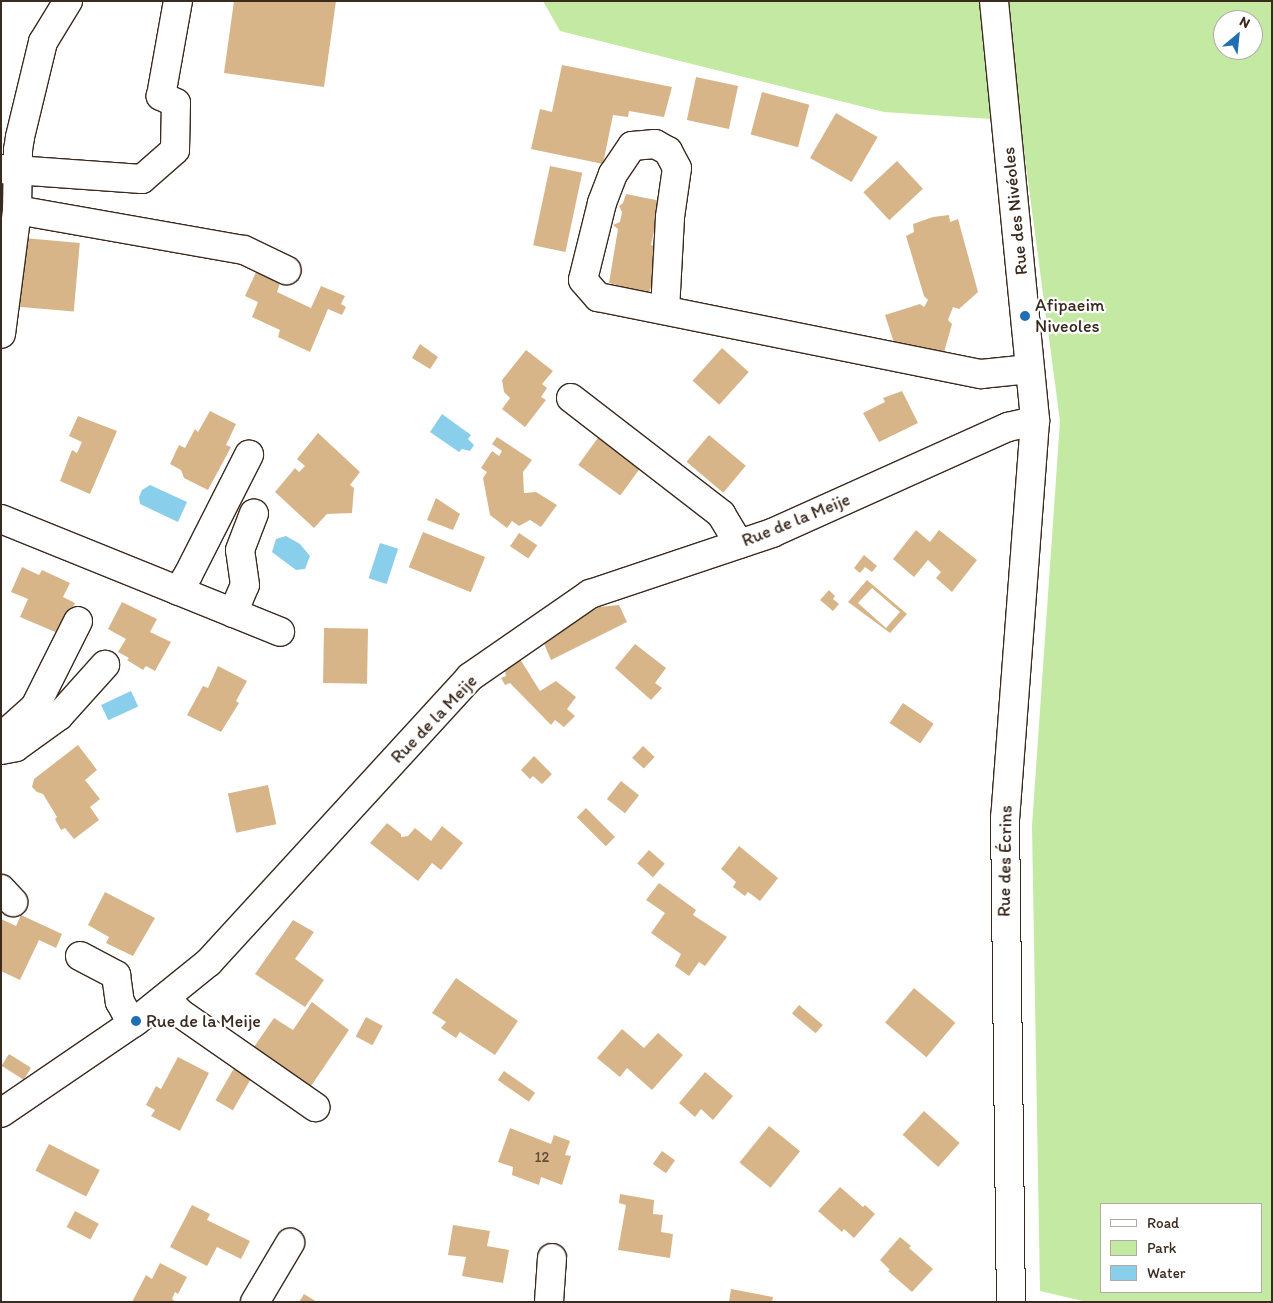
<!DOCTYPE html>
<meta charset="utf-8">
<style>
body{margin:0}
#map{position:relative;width:1273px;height:1303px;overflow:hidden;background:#fff;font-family:Itim,sans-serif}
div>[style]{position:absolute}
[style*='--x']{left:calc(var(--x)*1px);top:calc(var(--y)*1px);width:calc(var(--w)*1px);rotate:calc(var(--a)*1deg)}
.green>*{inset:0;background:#c4e9a3}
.water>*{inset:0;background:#89ceea;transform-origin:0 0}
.building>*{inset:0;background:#d7b589;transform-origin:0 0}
.roads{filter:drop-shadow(1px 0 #3b2a1e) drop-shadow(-1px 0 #3b2a1e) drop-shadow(0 1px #3b2a1e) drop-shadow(0 -1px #3b2a1e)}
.minor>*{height:28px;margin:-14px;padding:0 14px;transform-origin:14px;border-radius:14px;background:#fff}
.dots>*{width:14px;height:14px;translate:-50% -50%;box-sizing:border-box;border:2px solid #fff;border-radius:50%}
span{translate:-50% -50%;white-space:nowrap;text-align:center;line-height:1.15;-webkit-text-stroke:4.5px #fff;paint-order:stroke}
.number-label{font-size:15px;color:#624d39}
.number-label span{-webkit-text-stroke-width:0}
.street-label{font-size:18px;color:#3b2a1e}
.poi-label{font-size:18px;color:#3b2a1e}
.left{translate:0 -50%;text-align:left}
.frame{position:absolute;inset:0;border:2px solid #3b2a1e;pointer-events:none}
.legend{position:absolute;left:1100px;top:1203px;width:162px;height:90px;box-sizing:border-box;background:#fff;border:1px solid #b1aaa5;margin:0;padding:6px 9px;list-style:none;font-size:15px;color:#3b2a1e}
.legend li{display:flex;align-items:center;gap:10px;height:25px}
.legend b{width:25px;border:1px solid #b1aaa5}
.north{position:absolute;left:1213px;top:10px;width:50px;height:50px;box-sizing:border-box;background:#fff;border:1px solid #b1aaa5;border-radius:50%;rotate:28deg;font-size:14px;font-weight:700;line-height:20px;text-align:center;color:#3b2a1e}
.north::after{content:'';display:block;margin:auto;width:18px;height:22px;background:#1f6fb2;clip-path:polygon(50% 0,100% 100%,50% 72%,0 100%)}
</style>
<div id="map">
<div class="green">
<i style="clip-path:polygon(evenodd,543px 1px,1272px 1px,1272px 1302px,1087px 1302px,1040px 1291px,1032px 826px,1060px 421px,1020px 121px,884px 112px,560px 31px,543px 1px,1223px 20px,1253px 20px,1253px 50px,1223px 50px,1223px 20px,543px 1px,1102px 1204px,1262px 1204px,1262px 1292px,1102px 1292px,1102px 1204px)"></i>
</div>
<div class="water">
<i style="clip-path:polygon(442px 414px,471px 435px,468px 439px,474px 445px,470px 451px,462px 449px,459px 452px,430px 432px)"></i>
<i style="clip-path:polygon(150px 485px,187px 502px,178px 522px,140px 504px,139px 497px,142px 490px)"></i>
<i style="clip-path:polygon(286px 536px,300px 544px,310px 556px,305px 569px,296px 570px,272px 552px,276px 539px)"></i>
<i style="left:380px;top:543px;width:19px;height:37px;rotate:18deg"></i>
<i style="left:131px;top:691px;width:17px;height:33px;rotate:65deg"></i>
</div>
<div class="building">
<i style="clip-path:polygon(234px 1px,336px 1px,324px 87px,224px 73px)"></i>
<i style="clip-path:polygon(562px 65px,672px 87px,664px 117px,629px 111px,628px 117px,613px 115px,603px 164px,531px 149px,540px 109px,552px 112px)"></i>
<i style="left:696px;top:77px;width:43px;height:44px;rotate:12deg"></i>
<i style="left:762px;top:92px;width:49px;height:44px;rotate:15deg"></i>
<i style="left:836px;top:113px;width:48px;height:52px;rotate:30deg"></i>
<i style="left:897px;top:161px;width:38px;height:46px;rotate:47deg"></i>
<i style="left:550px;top:166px;width:33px;height:81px;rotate:12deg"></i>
<i style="clip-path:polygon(626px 194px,661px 201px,651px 245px,661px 248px,658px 280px,652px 284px,649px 293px,637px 290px,632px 295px,624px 292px,620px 286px,609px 283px,618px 229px,613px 225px,620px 222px,622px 212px,619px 206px,623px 203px)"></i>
<i style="clip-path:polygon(949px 215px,950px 222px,958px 219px,978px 292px,959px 309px,953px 307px,948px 320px,952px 324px,943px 356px,895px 346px,885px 315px,920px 304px,924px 307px,928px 300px,924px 296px,906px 236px,914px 232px,913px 224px,933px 217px)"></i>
<i style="left:24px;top:238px;width:56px;height:69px;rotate:5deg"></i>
<i style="clip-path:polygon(258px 268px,281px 280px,277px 292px,311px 308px,321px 286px,345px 296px,341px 304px,346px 307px,342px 315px,328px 309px,310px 352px,278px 337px,280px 330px,252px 317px,258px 302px,245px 296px)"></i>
<i style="clip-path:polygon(420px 344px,438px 357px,430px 369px,412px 358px)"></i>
<i style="left:722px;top:348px;width:36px;height:44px;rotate:42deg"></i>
<i style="clip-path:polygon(526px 350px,553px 371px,542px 384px,547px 388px,541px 397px,546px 400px,525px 427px,502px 409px,510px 398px,504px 392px,502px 380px)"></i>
<i style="clip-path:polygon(902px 391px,918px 423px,879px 442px,863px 413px,885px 402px,883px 398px)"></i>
<i style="clip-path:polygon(210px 411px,236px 424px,226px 445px,231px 447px,208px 490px,184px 478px,181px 470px,170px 464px,179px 445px,185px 448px,195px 429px,198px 432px)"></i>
<i style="clip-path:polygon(78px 416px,117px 431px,90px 494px,60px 481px,72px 450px,77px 453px,82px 442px,69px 436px)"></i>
<i style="clip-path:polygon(318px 433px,360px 472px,350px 485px,354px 488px,352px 513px,327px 514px,314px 528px,275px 492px,295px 468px,299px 472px,305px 466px,297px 459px)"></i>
<i style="left:600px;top:435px;width:52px;height:37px;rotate:36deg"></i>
<i style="left:709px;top:435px;width:48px;height:35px;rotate:40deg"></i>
<i style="clip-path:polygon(497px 437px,532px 460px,523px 472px,524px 493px,536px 492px,557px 505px,541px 527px,530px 520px,519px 526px,512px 521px,507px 528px,490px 515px,483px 478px,487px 472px,481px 468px,492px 451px,499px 456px,502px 451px,492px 444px)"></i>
<i style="clip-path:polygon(436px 498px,460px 514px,453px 530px,427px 520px)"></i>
<i style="clip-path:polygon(916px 530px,930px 542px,939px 530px,977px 560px,952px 592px,936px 578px,941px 572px,928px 560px,914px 577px,893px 559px)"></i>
<i style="left:423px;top:532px;width:67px;height:38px;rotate:22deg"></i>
<i style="left:519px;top:533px;width:22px;height:16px;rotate:34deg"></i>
<i style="clip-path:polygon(864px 555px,877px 566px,872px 572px,865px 567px,860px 573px,854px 568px)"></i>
<i style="clip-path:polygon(22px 567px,39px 575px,42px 570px,70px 583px,63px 597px,75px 603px,60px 634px,20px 617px,28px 599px,11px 592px)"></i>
<i style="clip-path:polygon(evenodd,867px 580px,907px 614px,890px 633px,848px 602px,867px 580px,872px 588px,900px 612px,886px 628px,858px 603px,872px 588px)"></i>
<i style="clip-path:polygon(829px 590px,835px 596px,833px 599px,839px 604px,833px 611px,820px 600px)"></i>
<i style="clip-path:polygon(122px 602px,157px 619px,150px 632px,171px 642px,155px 671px,146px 666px,143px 670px,127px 660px,129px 658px,118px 652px,126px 639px,108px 629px)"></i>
<i style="clip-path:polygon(619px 605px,627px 622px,551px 660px,542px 639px,599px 607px)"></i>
<i style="left:324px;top:628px;width:44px;height:55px;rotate:1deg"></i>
<i style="clip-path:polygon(635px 644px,666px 668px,655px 683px,662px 688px,651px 700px,615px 668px)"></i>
<i style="clip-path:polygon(520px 659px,540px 691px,556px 681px,576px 697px,567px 709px,575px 716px,564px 727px,555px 720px,551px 725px,510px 683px,505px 685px,501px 678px,506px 676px,504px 667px)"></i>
<i style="clip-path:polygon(218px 666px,247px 681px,236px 701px,239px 703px,221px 732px,187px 715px,203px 686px,208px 688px)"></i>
<i style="left:903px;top:703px;width:37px;height:24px;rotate:34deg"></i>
<i style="clip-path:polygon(78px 745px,97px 770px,85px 780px,100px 799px,90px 807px,99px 820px,74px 839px,65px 828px,61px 830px,55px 819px,57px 817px,43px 794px,37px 792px,32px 787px,34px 779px)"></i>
<i style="left:643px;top:746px;width:16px;height:16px;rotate:43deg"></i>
<i style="clip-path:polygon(534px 756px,552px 774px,542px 784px,533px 776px,530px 779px,521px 770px)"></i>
<i style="left:621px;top:781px;width:23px;height:23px;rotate:38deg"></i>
<i style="left:268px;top:785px;width:40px;height:41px;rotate:78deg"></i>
<i style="left:586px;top:808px;width:41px;height:13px;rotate:45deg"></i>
<i style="clip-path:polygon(387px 823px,401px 834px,401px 837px,408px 836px,415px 828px,431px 841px,442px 826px,463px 843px,441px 870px,432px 863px,418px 881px,370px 843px)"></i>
<i style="clip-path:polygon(739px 846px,778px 878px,760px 901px,748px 892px,745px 896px,733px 887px,736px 882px,721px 869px)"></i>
<i style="left:649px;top:850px;width:21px;height:18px;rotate:41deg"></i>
<i style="clip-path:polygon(659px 883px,696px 910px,693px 915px,727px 937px,705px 966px,699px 962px,689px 976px,675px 966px,681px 954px,651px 933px,665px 913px,646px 900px)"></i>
<i style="clip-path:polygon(105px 892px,155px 918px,133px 956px,106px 943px,109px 937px,88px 925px)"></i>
<i style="clip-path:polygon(21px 915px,62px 934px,56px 948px,39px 940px,20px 980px,1px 971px,1px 919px,16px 926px)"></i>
<i style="clip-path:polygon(293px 920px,314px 932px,295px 959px,324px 980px,305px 1007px,255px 974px)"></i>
<i style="clip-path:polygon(456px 978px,518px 1021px,495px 1055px,460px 1032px,456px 1038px,441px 1028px,446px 1022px,432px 1013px)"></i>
<i style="left:914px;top:988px;width:54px;height:45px;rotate:40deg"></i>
<i style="clip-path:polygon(312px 1002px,349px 1030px,309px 1089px,252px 1050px,274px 1018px,293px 1030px)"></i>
<i style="left:799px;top:1005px;width:31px;height:11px;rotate:40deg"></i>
<i style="left:366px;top:1017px;width:19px;height:22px;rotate:28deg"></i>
<i style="clip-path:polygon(622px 1029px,644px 1048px,658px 1033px,683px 1055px,652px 1090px,627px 1068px,620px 1077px,597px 1058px)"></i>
<i style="left:9px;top:1054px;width:26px;height:14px;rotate:32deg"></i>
<i style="clip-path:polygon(178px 1057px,209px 1073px,180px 1131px,151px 1116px,155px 1110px,146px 1105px,156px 1086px,161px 1089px)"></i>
<i style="left:237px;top:1063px;width:20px;height:43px;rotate:30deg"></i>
<i style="left:504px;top:1071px;width:38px;height:11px;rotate:35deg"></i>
<i style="clip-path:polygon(705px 1072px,733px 1096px,713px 1120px,701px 1109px,695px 1117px,679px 1103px)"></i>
<i style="left:924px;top:1111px;width:48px;height:32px;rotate:42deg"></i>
<i style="left:769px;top:1126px;width:40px;height:47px;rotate:39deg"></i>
<i style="clip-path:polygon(510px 1128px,551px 1144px,554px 1135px,570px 1141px,565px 1155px,571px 1156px,562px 1185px,541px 1177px,539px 1185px,512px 1175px,513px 1167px,498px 1162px)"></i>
<i style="left:49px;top:1144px;width:57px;height:30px;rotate:27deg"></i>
<i style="left:662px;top:1151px;width:16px;height:16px;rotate:35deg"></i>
<i style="clip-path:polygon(840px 1187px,863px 1207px,865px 1205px,875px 1214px,854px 1238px,844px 1229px,842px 1232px,818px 1211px)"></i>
<i style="clip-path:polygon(620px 1194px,654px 1200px,653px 1214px,663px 1215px,661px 1232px,673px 1234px,670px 1258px,618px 1250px,626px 1205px,619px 1203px)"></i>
<i style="clip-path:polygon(192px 1205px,210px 1214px,207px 1220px,250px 1241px,241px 1259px,217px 1247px,207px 1266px,170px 1247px)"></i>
<i style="left:75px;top:1211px;width:27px;height:18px;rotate:28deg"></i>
<i style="clip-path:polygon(453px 1225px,490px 1231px,487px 1246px,509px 1250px,503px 1283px,462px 1276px,466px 1257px,448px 1255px)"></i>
<i style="clip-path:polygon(900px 1237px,911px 1246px,909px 1248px,933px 1269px,912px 1292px,888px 1271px,890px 1270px,880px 1260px)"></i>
<i style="clip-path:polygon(160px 1263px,187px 1277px,178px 1294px,175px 1292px,172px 1299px,176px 1302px,132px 1302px,146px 1275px,152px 1279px)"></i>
<i style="clip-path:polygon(731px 1289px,773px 1297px,772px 1302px,729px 1302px)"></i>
<i style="clip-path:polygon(304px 1294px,317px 1302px,299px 1302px)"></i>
</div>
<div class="roads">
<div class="minor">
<i style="--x:994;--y:1;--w:422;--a:84.4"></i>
<i style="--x:1035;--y:421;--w:397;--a:94.3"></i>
<i style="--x:1005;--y:817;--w:485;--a:89.3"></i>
<i style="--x:1;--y:169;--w:141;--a:4.1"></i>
<i style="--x:142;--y:179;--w:44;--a:-41.3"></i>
<i style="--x:175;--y:150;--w:47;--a:-88.8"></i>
<i style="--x:176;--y:103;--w:17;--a:-155"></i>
<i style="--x:161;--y:96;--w:97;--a:-79.9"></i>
<i style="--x:17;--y:210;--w:230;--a:10"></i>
<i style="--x:244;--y:250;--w:47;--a:25.5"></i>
<i style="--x:665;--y:310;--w:93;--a:-86.9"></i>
<i style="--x:670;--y:217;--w:49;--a:-81.9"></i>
<i style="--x:677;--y:168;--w:19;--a:-118"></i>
<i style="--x:668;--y:151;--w:15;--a:-152"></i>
<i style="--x:655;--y:144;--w:23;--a:175"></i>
<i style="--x:632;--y:146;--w:34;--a:124"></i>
<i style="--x:613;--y:174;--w:31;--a:111"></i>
<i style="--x:602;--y:203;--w:79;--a:103.9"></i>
<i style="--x:583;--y:280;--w:23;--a:49"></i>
<i style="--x:598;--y:297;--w:391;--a:11.4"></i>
<i style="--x:981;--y:374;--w:49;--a:-5.8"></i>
<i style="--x:1;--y:334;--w:125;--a:-82.6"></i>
<i style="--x:17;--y:210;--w:60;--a:-89"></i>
<i style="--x:18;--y:150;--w:13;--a:-81"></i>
<i style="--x:20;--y:137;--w:98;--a:-76.4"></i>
<i style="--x:43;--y:42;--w:48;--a:-58.6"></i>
<i style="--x:571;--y:398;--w:190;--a:37.7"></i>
<i style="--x:721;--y:514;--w:35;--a:59"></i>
<i style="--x:1;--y:519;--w:301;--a:22"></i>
<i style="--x:178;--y:591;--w:19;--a:-58"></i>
<i style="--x:188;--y:575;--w:135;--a:-63.1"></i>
<i style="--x:233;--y:613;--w:30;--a:-67"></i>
<i style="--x:245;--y:585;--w:35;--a:-98"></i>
<i style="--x:240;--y:550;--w:39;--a:-69"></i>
<i style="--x:1;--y:743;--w:11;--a:-63"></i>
<i style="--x:6;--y:733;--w:39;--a:-42"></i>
<i style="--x:35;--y:707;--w:96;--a:-63.4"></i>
<i style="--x:1;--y:750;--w:15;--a:-11"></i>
<i style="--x:16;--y:747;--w:53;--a:-35.8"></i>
<i style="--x:59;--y:716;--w:69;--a:-48"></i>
<i style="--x:1;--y:889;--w:18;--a:47"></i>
<i style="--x:80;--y:956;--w:41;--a:27.8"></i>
<i style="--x:116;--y:975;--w:27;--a:82"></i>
<i style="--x:120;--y:1002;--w:25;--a:61"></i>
<i style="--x:166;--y:998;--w:21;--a:47"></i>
<i style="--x:180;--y:1013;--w:165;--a:34.8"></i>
<i style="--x:1;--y:1113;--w:163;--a:-34.3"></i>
<i style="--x:136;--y:1021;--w:94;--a:-38.9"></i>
<i style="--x:209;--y:962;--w:386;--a:-47.5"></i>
<i style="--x:470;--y:677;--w:146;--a:-34.7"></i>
<i style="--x:590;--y:594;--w:192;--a:-18.5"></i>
<i style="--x:772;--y:533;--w:259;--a:-24.2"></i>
<i style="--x:1008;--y:427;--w:28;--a:-13"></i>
<i style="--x:255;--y:1302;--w:69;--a:-59.3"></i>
<i style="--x:549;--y:1302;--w:44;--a:-86.1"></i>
</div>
</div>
<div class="dots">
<i style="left:1025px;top:316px;background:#1f6fb2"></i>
<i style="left:136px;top:1021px;background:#1f6fb2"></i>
</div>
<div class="number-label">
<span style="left:542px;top:1158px">12</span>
</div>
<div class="street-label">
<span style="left:1015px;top:211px;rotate:-96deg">Rue des Nivéoles</span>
<span style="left:796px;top:520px;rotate:-22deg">Rue de la Meije</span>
<span style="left:434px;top:719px;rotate:-46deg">Rue de la Meije</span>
<span style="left:1005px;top:861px;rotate:-89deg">Rue des Écrins</span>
</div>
<div class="poi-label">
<span class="left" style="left:1035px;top:316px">Afipaeim<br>Niveoles</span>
<span class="left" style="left:146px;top:1021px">Rue de la Meije</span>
</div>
<div class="frame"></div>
<ul class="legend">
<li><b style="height:6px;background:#fff"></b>Road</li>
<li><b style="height:14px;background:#c4e9a3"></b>Park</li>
<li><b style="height:14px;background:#89ceea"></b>Water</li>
</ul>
<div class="north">N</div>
</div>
